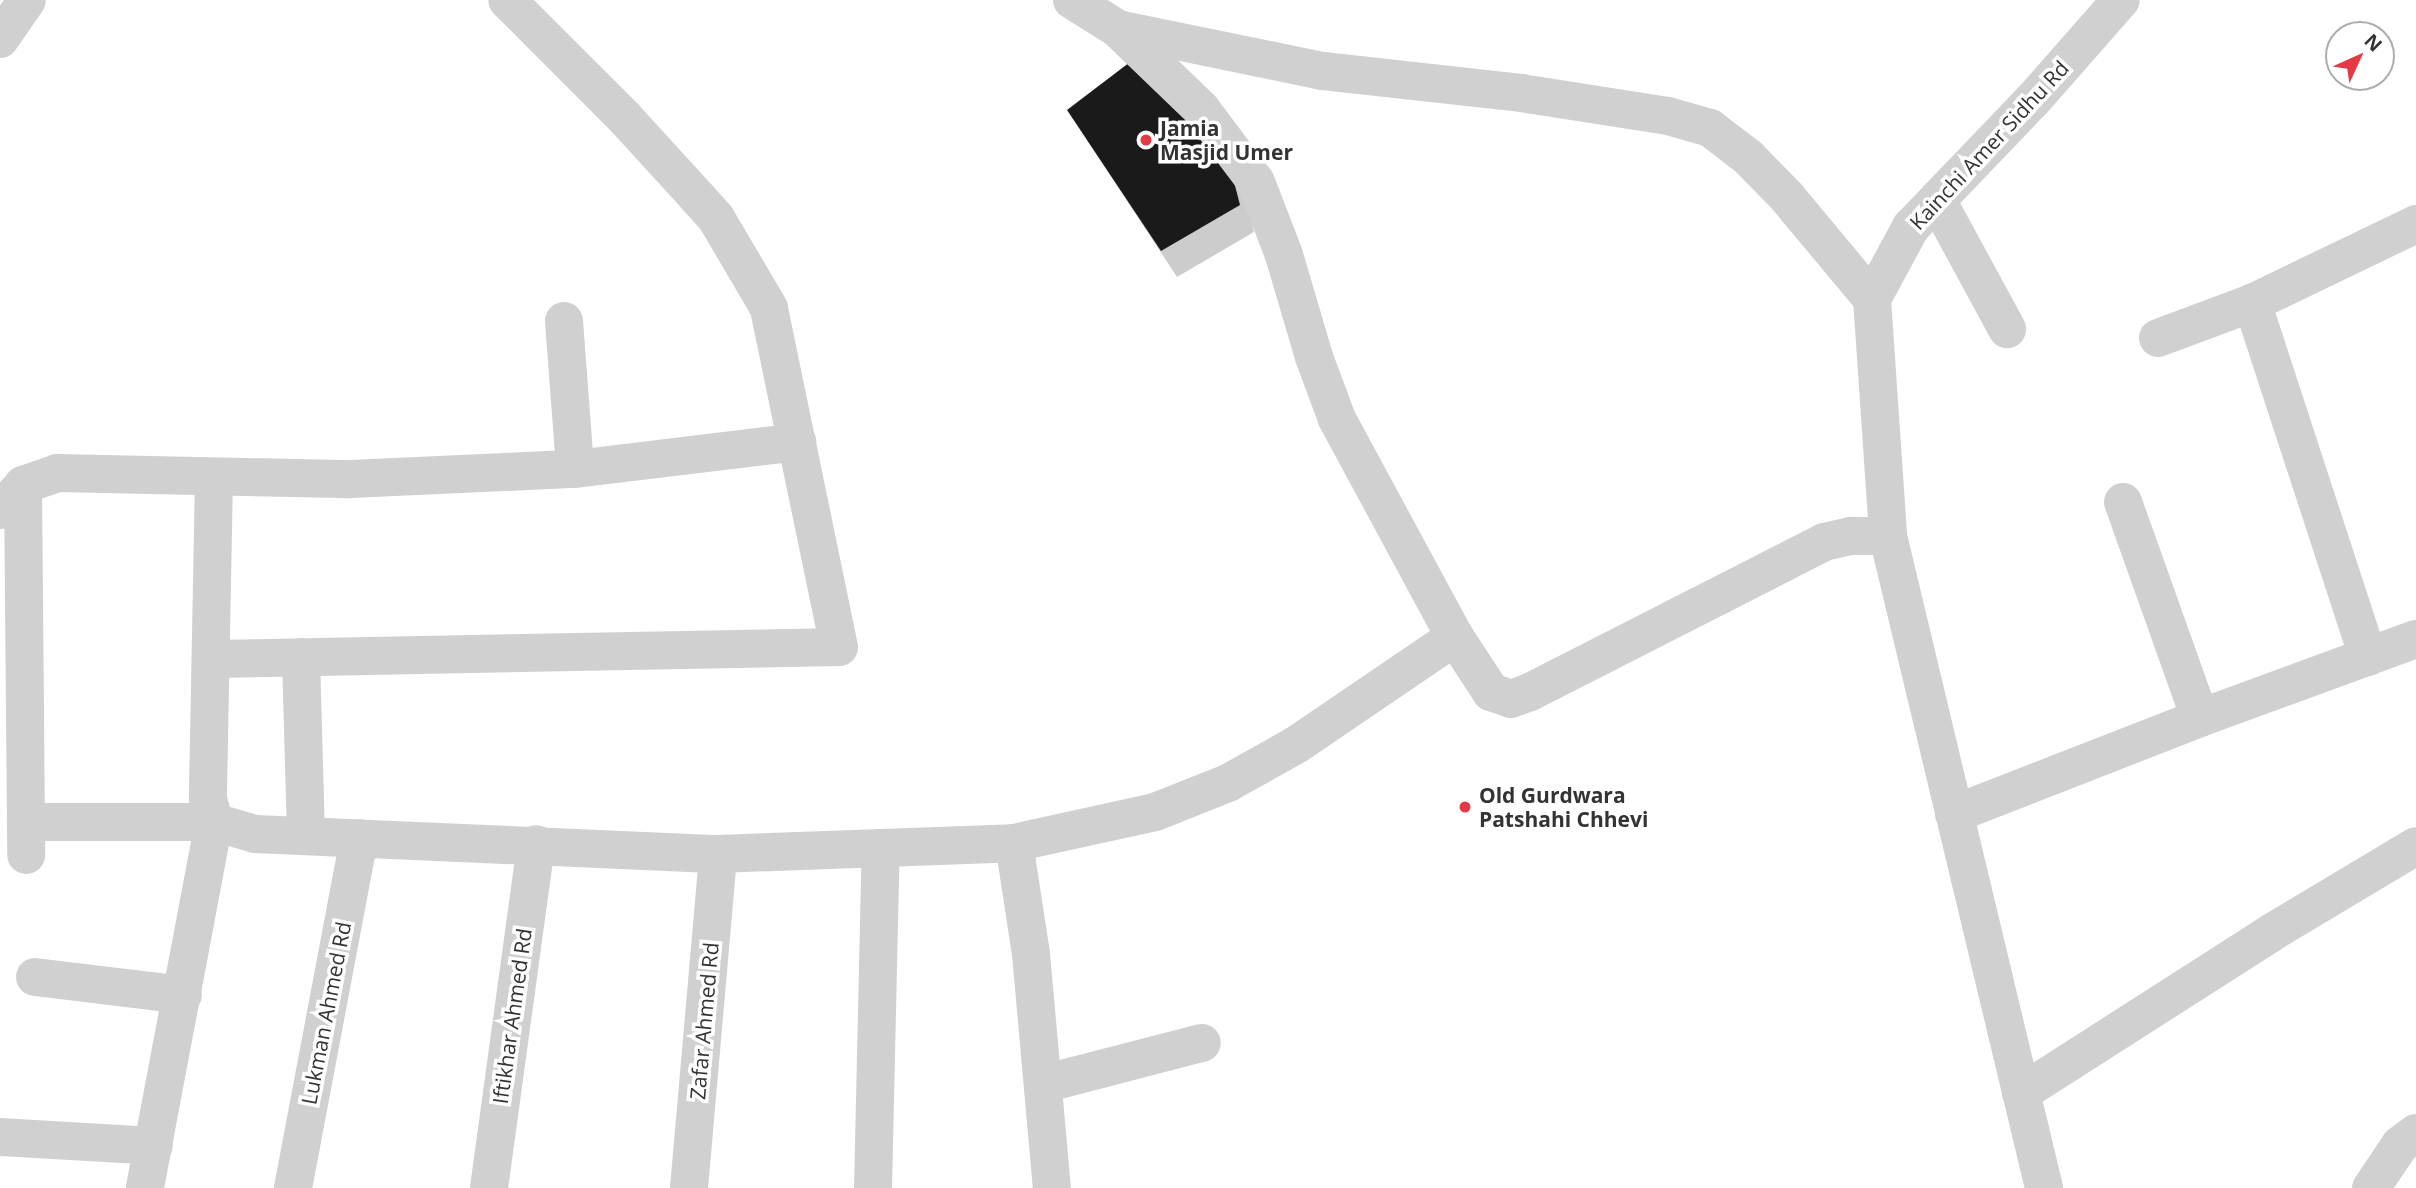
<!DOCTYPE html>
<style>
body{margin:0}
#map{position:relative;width:2416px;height:1188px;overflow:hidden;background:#fff;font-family:"Open Sans",sans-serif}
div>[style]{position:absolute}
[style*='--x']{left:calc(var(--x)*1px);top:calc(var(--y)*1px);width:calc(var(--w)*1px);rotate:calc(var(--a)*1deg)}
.shadow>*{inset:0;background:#0003}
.building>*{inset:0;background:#1a1a1a}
.minor>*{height:38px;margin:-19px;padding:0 19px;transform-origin:19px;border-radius:19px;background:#d0d0d0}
.dots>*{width:19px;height:19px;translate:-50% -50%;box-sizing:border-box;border:4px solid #fff;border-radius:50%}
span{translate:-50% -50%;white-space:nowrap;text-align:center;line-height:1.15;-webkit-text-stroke:7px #fff;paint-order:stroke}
.poi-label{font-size:21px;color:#333;font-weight:700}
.left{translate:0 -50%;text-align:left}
.street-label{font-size:21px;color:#333}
.north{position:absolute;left:2325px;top:21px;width:70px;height:70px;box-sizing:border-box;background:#fff;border:2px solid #adadad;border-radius:50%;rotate:45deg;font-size:19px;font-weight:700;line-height:28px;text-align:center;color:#333}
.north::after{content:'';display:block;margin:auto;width:24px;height:32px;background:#e63946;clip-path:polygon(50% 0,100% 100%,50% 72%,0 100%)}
</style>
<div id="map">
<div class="shadow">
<i style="clip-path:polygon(1134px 61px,1246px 199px,1254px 232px,1177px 277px,1085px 137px)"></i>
</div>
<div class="building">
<i style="clip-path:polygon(1134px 59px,1231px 170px,1240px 205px,1161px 251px,1067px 110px)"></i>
</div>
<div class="minor">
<i style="--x:1072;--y:0;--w:54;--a:32.2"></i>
<i style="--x:1118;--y:29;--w:115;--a:43.9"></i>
<i style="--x:1201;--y:109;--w:91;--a:53"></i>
<i style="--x:1256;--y:182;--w:78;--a:69"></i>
<i style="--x:1284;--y:255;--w:106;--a:73.6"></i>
<i style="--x:1314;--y:357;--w:66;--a:69.6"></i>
<i style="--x:1337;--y:419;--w:248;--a:61.6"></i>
<i style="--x:1118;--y:29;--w:209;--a:11.6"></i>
<i style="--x:1323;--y:71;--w:199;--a:6.3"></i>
<i style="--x:1521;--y:93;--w:149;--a:8.9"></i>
<i style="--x:1668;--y:116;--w:44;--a:15.9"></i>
<i style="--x:1710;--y:128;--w:48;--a:37.3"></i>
<i style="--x:1748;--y:157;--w:56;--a:45.7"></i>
<i style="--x:1787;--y:197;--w:133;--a:50.2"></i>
<i style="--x:1872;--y:299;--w:238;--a:86.1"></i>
<i style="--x:1888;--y:536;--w:670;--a:76.54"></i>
<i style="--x:0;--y:39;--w:47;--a:-55.3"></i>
<i style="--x:1937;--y:200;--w:147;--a:61.5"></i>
<i style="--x:1872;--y:299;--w:82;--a:-61.6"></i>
<i style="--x:1911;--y:227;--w:176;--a:-46.2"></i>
<i style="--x:2033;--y:100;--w:133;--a:-48.7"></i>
<i style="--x:564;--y:321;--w:148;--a:85.7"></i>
<i style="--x:2158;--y:338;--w:100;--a:-20.4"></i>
<i style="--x:214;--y:478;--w:321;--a:91.1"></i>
<i style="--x:208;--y:799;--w:24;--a:75"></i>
<i style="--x:214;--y:822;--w:43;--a:16.3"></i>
<i style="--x:255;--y:834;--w:463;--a:2.5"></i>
<i style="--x:718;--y:854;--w:296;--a:-2.1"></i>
<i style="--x:1014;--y:843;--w:144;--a:-12.4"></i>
<i style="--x:1155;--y:812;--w:79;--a:-21.7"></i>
<i style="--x:1228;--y:783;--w:78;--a:-29.2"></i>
<i style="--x:1296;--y:745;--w:192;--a:-34.2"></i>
<i style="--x:1455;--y:637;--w:66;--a:56.8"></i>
<i style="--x:1491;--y:692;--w:21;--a:19"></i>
<i style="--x:1511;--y:699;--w:20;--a:-20"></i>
<i style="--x:1530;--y:692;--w:330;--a:-27"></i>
<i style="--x:1824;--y:542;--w:28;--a:-13"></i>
<i style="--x:1851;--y:536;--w:37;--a:0"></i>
<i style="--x:23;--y:485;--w:370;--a:89.5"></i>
<i style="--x:2123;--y:502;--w:229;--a:70.4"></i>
<i style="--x:0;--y:510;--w:34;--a:-47"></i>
<i style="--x:23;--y:485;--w:36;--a:-19"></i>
<i style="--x:57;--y:473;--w:294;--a:1.2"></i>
<i style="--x:351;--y:479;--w:224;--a:-2.6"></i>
<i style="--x:575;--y:469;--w:224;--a:-6.9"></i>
<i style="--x:301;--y:657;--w:179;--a:88.4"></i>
<i style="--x:2368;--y:657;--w:373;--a:-108.1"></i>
<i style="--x:2252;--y:303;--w:182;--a:-25.7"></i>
<i style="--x:211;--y:659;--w:628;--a:-1.09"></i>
<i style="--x:839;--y:647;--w:346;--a:-101.7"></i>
<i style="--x:769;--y:308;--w:104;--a:-120.5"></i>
<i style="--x:716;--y:218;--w:27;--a:-132"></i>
<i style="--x:698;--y:198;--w:110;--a:-132.4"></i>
<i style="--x:624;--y:117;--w:165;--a:-135"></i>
<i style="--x:1954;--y:814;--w:264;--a:-21.3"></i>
<i style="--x:2200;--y:718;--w:230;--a:-20.1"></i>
<i style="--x:26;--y:822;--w:188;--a:0"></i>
<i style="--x:214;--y:822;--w:372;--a:100.7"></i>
<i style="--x:1014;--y:843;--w:112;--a:81.3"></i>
<i style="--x:1031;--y:954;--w:235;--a:84.9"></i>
<i style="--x:35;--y:977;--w:149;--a:6.9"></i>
<i style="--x:1043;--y:1084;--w:164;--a:-14.5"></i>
<i style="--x:2021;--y:1093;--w:300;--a:-32.6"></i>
<i style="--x:2274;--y:931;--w:165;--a:-30.9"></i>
<i style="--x:0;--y:1137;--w:154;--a:3.3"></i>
<i style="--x:293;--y:1188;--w:356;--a:-79.3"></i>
<i style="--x:489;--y:1188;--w:347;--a:-82.2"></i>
<i style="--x:689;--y:1188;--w:335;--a:-85"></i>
<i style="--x:873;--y:1188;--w:340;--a:-88.7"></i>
<i style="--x:2371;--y:1188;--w:52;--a:-56"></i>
<i style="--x:2400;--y:1145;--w:20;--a:-37"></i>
</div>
<div class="dots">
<i style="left:1146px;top:140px;background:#e63946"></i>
<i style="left:1465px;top:807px;background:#e63946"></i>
</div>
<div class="poi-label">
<span class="left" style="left:1160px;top:140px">Jamia<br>Masjid Umer</span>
<span class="left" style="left:1479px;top:807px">Old Gurdwara<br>Patshahi Chhevi</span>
</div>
<div class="street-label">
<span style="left:1989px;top:145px;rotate:-47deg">Kainchi Amer Sidhu Rd</span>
<span style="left:326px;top:1013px;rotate:-79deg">Lukman Ahmed Rd</span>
<span style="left:512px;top:1016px;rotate:-82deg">Iftikhar Ahmed Rd</span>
<span style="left:704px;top:1021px;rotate:-85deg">Zafar Ahmed Rd</span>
</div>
<div class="north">N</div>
</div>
